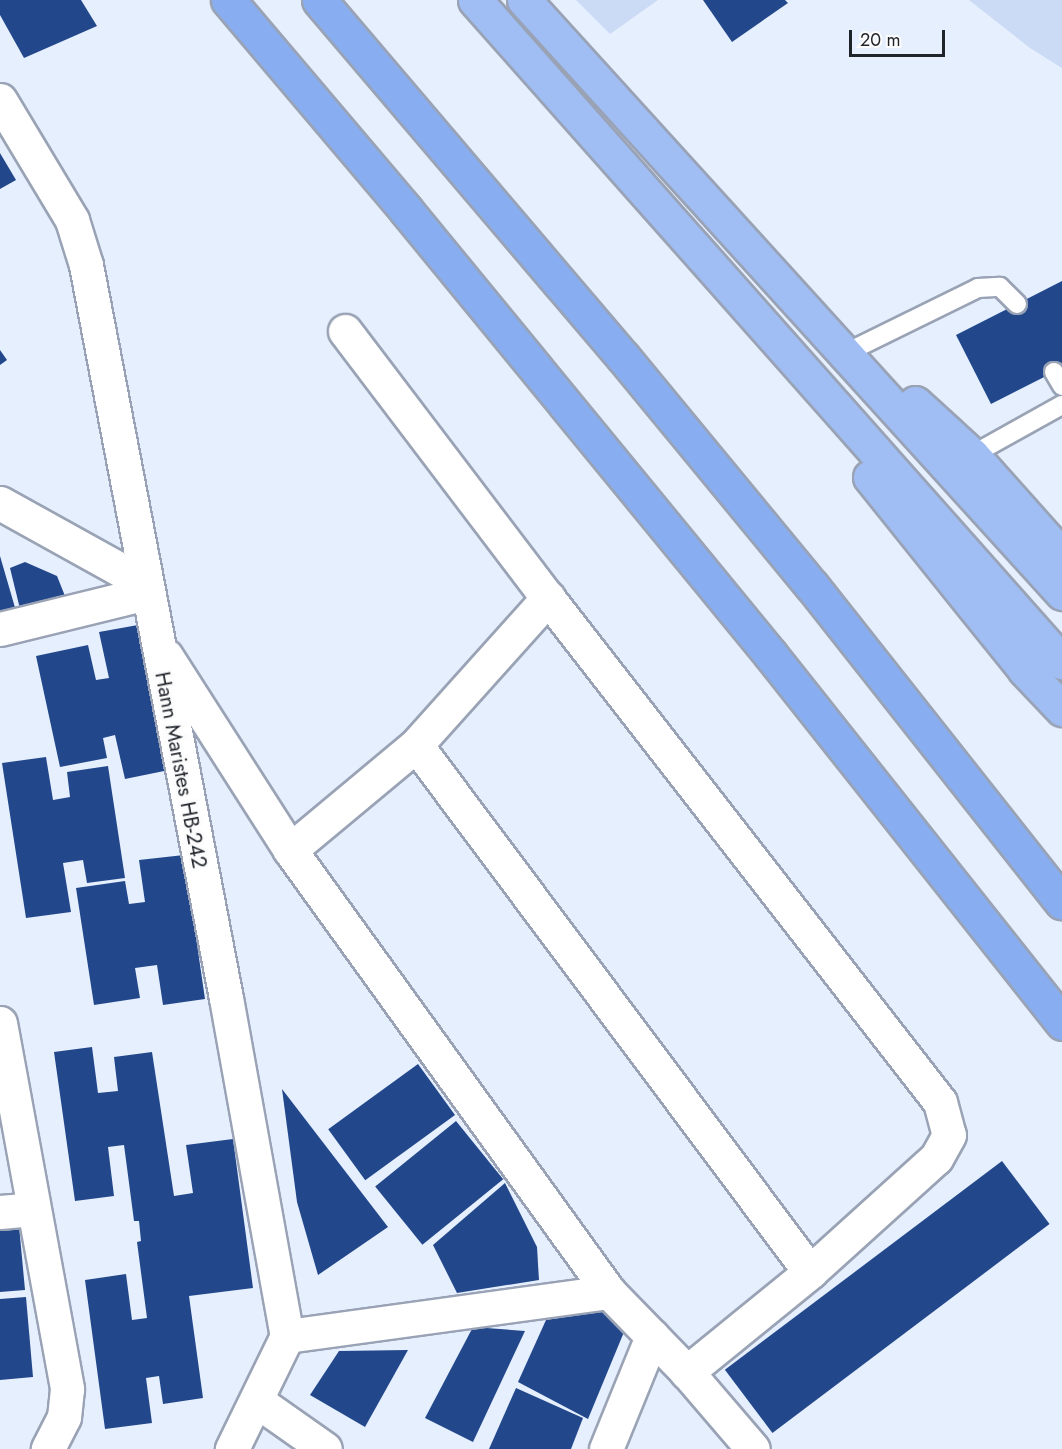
<!DOCTYPE html>
<style>
body{margin:0}
#map{position:relative;width:1062px;height:1449px;overflow:hidden;background:#e6effe;font-family:Jost,sans-serif}
div>[style]{position:absolute}
[style*='--x']{left:calc(var(--x)*1px);top:calc(var(--y)*1px);width:calc(var(--w)*1px);rotate:calc(var(--a)*1deg)}
.green>*{inset:0;background:#cbdaf5}
.building>*{inset:0;background:#22488b;transform-origin:0 0}
.roads{filter:drop-shadow(2px 0 #99a3b5) drop-shadow(-2px 0 #99a3b5) drop-shadow(0 2px #99a3b5) drop-shadow(0 -2px #99a3b5)}
.service>*{height:18px;margin:-9px;padding:0 9px;transform-origin:9px;border-radius:9px;background:#fff}
.minor>*{height:33px;margin:-16.5px;padding:0 16.5px;transform-origin:16.5px;border-radius:16.5px;background:#fff}
.trunk>*{height:33px;margin:-16.5px;padding:0 16.5px;transform-origin:16.5px;border-radius:16.5px;background:#a0bef4}
.motorway>*{height:33px;margin:-16.5px;padding:0 16.5px;transform-origin:16.5px;border-radius:16.5px;background:#88aef1}
span{translate:-50% -50%;white-space:nowrap;text-align:center;line-height:1.15;-webkit-text-stroke:6px #fcfcfc;paint-order:stroke}
.street-label{font-size:21px;color:#1f232a}
.scale{position:absolute;left:849px;top:30px;width:96px;height:27px;box-sizing:border-box;border:3px solid #1f232a;border-top:0;padding-left:8px;font-size:18px;line-height:21px;white-space:nowrap;color:#1f232a;-webkit-text-stroke:4px #fcfcfc;paint-order:stroke}
</style>
<div id="map">
<div class="green">
<i style="clip-path:polygon(576px 0,658px 0,610px 34px)"></i>
<i style="clip-path:polygon(969px 0,1062px 0,1062px 68px,1030px 48px)"></i>
</div>
<div class="building">
<i style="clip-path:polygon(0 0,81px 0,97px 26px,24px 58px,0 15px)"></i>
<i style="clip-path:polygon(703px 0,785px 0,788px 3px,732px 42px)"></i>
<i style="clip-path:polygon(0 153px,16px 180px,0 189px)"></i>
<i style="clip-path:polygon(1062px 281px,1062px 368px,991px 404px,956px 335px)"></i>
<i style="clip-path:polygon(0 350px,7px 360px,0 365px)"></i>
<i style="clip-path:polygon(0 556px,16px 611px,0 615px)"></i>
<i style="clip-path:polygon(25px 562px,57px 576px,65px 596px,21px 613px,10px 568px)"></i>
<i style="clip-path:polygon(138px 625px,169px 770px,125px 779px,115px 735px,103px 738px,107px 758px,60px 767px,36px 656px,88px 645px,96px 680px,109px 678px,99px 632px)"></i>
<i style="clip-path:polygon(46px 757px,53px 800px,70px 797px,67px 772px,108px 766px,125px 878px,87px 883px,83px 860px,63px 863px,71px 912px,26px 918px,2px 763px)"></i>
<i style="clip-path:polygon(184px 855px,205px 999px,163px 1005px,157px 965px,135px 968px,140px 998px,94px 1005px,76px 888px,125px 881px,129px 904px,145px 902px,139px 860px)"></i>
<i style="clip-path:polygon(92px 1047px,98px 1093px,118px 1091px,114px 1057px,152px 1052px,174px 1196px,193px 1193px,186px 1145px,233px 1139px,253px 1288px,189px 1296px,203px 1398px,163px 1404px,159px 1376px,146px 1378px,152px 1423px,105px 1429px,85px 1280px,126px 1274px,132px 1320px,147px 1318px,137px 1242px,141px 1241px,139px 1221px,134px 1221px,124px 1145px,108px 1147px,114px 1196px,75px 1201px,54px 1052px)"></i>
<i style="left:418px;top:1064px;width:63px;height:111px;rotate:54deg"></i>
<i style="clip-path:polygon(282px 1089px,388px 1227px,318px 1275px,297px 1202px)"></i>
<i style="left:456px;top:1121px;width:75px;height:104px;rotate:51deg"></i>
<i style="left:1002px;top:1161px;width:79px;height:347px;rotate:53deg"></i>
<i style="clip-path:polygon(505px 1183px,537px 1247px,539px 1280px,457px 1293px,433px 1245px)"></i>
<i style="clip-path:polygon(19px 1226px,25px 1290px,0 1292px,0 1227px)"></i>
<i style="clip-path:polygon(26px 1297px,33px 1377px,0 1380px,0 1299px)"></i>
<i style="clip-path:polygon(603px 1311px,624px 1332px,588px 1419px,518px 1382px,546px 1320px)"></i>
<i style="clip-path:polygon(473px 1327px,525px 1331px,473px 1442px,425px 1418px)"></i>
<i style="clip-path:polygon(408px 1350px,365px 1427px,310px 1395px,339px 1351px)"></i>
<i style="clip-path:polygon(516px 1388px,583px 1418px,571px 1449px,489px 1449px)"></i>
</div>
<div class="roads">
<div class="service">
<i style="--x:856;--y:348;--w:136;--a:-26.2"></i>
<i style="--x:978;--y:288;--w:22;--a:-3"></i>
<i style="--x:1000;--y:287;--w:24;--a:45"></i>
<i style="--x:1054;--y:372;--w:16;--a:60"></i>
<i style="--x:972;--y:455;--w:103;--a:-29.1"></i>
</div>
<div class="minor">
<i style="--x:0;--y:100;--w:140;--a:59"></i>
<i style="--x:72;--y:220;--w:47;--a:72.7"></i>
<i style="--x:86;--y:265;--w:746;--a:79.19"></i>
<i style="--x:226;--y:998;--w:343;--a:79.8"></i>
<i style="--x:287;--y:1336;--w:126;--a:116"></i>
<i style="--x:345;--y:331;--w:335;--a:52.8"></i>
<i style="--x:548;--y:598;--w:638;--a:52.13"></i>
<i style="--x:940;--y:1102;--w:34;--a:75"></i>
<i style="--x:949;--y:1135;--w:26;--a:119"></i>
<i style="--x:936;--y:1158;--w:170;--a:137.9"></i>
<i style="--x:810;--y:1272;--w:159;--a:140.9"></i>
<i style="--x:0;--y:503;--w:167;--a:29"></i>
<i style="--x:0;--y:629;--w:151;--a:-13.8"></i>
<i style="--x:166;--y:656;--w:230;--a:57.4"></i>
<i style="--x:290;--y:850;--w:545;--a:54.18"></i>
<i style="--x:609;--y:1292;--w:112;--a:45.7"></i>
<i style="--x:687;--y:1372;--w:101;--a:49.4"></i>
<i style="--x:416;--y:745;--w:658;--a:53.22"></i>
<i style="--x:290;--y:850;--w:164;--a:-39.8"></i>
<i style="--x:416;--y:745;--w:198;--a:-48.1"></i>
<i style="--x:0;--y:1023;--w:372;--a:79.6"></i>
<i style="--x:67;--y:1389;--w:28;--a:96"></i>
<i style="--x:64;--y:1417;--w:36;--a:117"></i>
<i style="--x:0;--y:1212;--w:33;--a:-5"></i>
<i style="--x:287;--y:1336;--w:325;--a:-7.8"></i>
<i style="--x:257;--y:1401;--w:83;--a:35.2"></i>
<i style="--x:606;--y:1449;--w:122;--a:-67.8"></i>
</div>
<div class="trunk">
<i style="--x:475;--y:0;--w:885;--a:48.44"></i>
<i style="--x:524;--y:0;--w:801;--a:47.78"></i>
<i style="--x:915;--y:403;--w:77;--a:42.4"></i>
<i style="--x:972;--y:455;--w:135;--a:48.3"></i>
<i style="--x:870;--y:477;--w:248;--a:51.2"></i>
<i style="--x:1025;--y:670;--w:54;--a:46.5"></i>
</div>
<div class="motorway">
<i style="--x:228;--y:0;--w:274;--a:49.7"></i>
<i style="--x:405;--y:209;--w:576;--a:50.64"></i>
<i style="--x:770;--y:654;--w:471;--a:51.6"></i>
<i style="--x:319;--y:0;--w:469;--a:49.6"></i>
<i style="--x:623;--y:357;--w:297;--a:50.5"></i>
<i style="--x:812;--y:586;--w:403;--a:51.7"></i>
</div>
</div>
<div class="street-label">
<span style="left:181px;top:770px;rotate:79deg">Hann Maristes HB-242</span>
</div>
<div class="scale">20 m</div>
</div>
